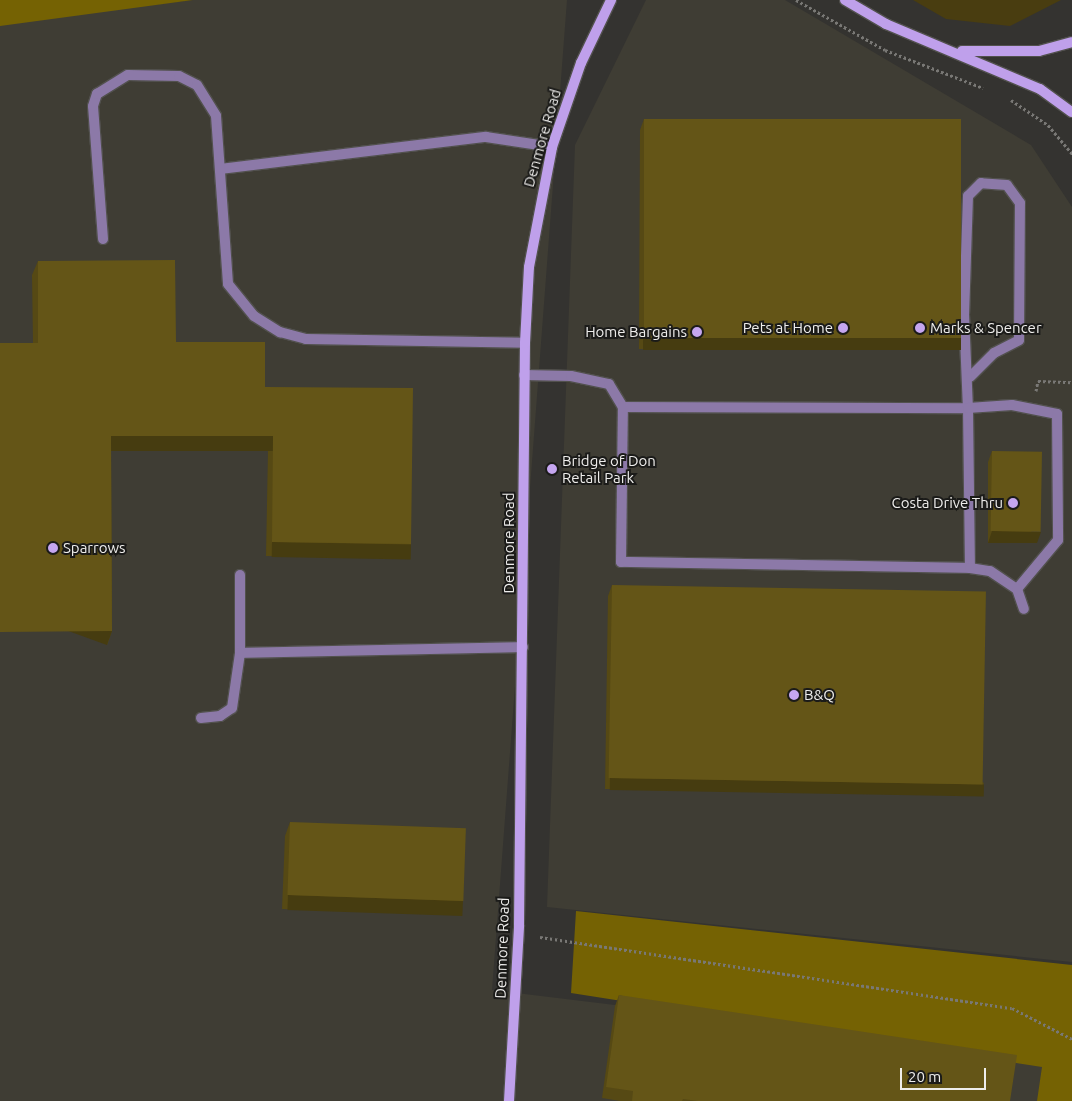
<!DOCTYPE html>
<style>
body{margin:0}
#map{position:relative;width:1072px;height:1101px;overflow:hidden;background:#343330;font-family:Ubuntu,sans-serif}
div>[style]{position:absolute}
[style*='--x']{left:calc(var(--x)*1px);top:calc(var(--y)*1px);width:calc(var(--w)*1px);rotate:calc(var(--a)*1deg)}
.built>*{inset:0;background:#3f3d34}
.green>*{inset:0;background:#493d10}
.forest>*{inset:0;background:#756203}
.path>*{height:3px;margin-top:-1.5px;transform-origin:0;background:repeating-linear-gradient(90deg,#797875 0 2.5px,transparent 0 5px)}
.roads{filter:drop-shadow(1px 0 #52514e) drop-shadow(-1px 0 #52514e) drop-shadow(0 1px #52514e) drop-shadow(0 -1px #52514e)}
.lane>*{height:10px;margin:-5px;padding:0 5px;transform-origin:5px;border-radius:5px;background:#8c79a8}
.secondary>*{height:10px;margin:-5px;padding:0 5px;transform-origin:5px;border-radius:5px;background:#bfa0eb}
.wall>*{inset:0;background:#564914}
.shaded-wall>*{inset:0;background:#463c10;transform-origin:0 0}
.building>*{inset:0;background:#645517;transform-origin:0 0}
.dots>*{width:14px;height:14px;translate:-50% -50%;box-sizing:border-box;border:2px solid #1b1b19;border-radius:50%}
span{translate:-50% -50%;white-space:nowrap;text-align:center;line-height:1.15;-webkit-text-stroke:4px #1b1b19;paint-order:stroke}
.street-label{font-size:15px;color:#eeedeb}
.poi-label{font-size:15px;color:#eeedeb}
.right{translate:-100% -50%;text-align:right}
.left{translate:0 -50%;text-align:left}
.scale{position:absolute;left:900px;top:1068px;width:86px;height:22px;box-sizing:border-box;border:2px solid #eeedeb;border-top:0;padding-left:6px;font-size:15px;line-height:18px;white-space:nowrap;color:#eeedeb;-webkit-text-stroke:4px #1b1b19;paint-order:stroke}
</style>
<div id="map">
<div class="built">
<i style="clip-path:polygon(193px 0,567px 0,492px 990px,1058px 1059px,1052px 1101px,0 1101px,0 23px)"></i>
<i style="clip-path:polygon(646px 0,785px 0,1031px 145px,1072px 207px,1072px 962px,547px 907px,575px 145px)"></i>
</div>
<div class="green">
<i style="clip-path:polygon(913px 0,1061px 0,1010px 26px,946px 19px)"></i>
</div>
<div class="forest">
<i style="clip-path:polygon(0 0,193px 0,0 26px)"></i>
<i style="clip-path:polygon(576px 911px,1072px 965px,1072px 1101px,1037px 1101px,1042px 1067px,571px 993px)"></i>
</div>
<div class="path">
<i style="--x:796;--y:0;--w:102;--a:29.3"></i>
<i style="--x:885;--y:50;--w:105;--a:21.2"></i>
<i style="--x:1011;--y:100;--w:45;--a:34"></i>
<i style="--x:1048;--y:125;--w:38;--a:50"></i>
<i style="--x:1036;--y:391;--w:10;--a:-79"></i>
<i style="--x:1038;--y:381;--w:34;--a:2"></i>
<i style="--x:540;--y:937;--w:477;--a:8.6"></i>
<i style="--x:1012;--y:1008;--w:68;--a:27.3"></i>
</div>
<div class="roads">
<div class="lane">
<i style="--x:220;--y:169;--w:268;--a:-6.9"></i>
<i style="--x:486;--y:137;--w:67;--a:8.6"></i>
<i style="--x:103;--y:239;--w:133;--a:-94.3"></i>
<i style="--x:93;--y:106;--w:13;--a:-72"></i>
<i style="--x:97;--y:94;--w:36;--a:-32"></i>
<i style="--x:128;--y:75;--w:51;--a:1.1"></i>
<i style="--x:179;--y:76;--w:20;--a:27"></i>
<i style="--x:197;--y:85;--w:36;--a:58"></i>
<i style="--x:216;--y:116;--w:168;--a:85.9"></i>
<i style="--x:228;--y:284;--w:41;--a:50.9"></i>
<i style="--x:254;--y:316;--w:31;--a:32"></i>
<i style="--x:280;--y:332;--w:27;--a:15"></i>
<i style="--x:306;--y:339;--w:219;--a:1"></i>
<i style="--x:524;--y:375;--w:47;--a:1.2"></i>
<i style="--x:571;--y:376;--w:39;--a:12"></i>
<i style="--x:609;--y:384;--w:27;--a:59"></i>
<i style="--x:623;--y:407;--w:345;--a:0.2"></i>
<i style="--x:968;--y:408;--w:160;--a:89.3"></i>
<i style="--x:970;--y:568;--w:349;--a:-179"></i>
<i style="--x:621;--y:562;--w:155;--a:-89.3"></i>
<i style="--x:970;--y:377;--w:34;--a:-45"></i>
<i style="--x:994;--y:353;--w:28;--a:-27"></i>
<i style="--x:1019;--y:340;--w:137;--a:-89.6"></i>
<i style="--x:1020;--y:203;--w:22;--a:-126"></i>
<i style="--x:1007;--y:185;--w:26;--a:-176"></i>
<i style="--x:981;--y:183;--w:18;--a:135"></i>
<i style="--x:968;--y:196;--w:118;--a:91.9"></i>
<i style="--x:964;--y:314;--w:94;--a:87.6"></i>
<i style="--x:968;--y:408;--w:44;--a:-3.9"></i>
<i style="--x:1012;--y:405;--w:46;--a:11.3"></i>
<i style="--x:1057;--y:414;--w:126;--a:89.5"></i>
<i style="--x:1058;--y:540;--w:64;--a:129.9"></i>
<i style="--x:970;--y:568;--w:20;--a:9"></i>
<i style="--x:990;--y:571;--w:32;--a:34"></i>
<i style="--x:1017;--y:589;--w:21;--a:71"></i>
<i style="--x:240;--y:575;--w:78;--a:90"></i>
<i style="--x:240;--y:653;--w:283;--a:-1.2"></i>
<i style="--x:201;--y:718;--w:19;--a:-6"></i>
<i style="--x:220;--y:716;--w:14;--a:-34"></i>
<i style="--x:232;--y:708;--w:56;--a:-81.7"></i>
</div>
<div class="secondary">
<i style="--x:845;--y:0;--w:48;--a:30.3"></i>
<i style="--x:886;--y:24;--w:167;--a:22.9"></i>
<i style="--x:1040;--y:89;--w:39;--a:36"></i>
<i style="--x:962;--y:51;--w:77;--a:0"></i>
<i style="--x:1039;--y:51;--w:34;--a:-15"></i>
<i style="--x:509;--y:1101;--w:176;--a:-86.7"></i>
<i style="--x:519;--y:925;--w:582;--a:-89.41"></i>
<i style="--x:525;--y:343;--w:76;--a:-87"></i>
<i style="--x:529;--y:267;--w:122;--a:-79.1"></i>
<i style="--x:552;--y:147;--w:89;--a:-71"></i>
<i style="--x:581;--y:63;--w:70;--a:-64.5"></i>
</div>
</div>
<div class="wall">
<i style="clip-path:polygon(644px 119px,957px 349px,639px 349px,640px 130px)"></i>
<i style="clip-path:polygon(38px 261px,176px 342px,265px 387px,411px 544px,406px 558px,266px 556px,268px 450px,111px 450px,112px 631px,107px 645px,33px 343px,32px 275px)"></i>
<i style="clip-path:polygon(992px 451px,1037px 543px,988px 543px,988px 462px)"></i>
<i style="clip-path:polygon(612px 585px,984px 783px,979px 794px,605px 789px,608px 596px)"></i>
<i style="clip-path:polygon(290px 822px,463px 901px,458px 915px,282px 909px,285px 836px)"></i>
<i style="clip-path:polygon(619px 995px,1010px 1101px,620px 1101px,602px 1098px,615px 1006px)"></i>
</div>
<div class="shaded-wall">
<i style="left:643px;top:338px;width:318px;height:12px"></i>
<i style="left:111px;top:436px;width:162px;height:15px"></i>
<i style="clip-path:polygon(992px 531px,1041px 532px,1037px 543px,988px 543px)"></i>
<i style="left:272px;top:542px;width:139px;height:15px;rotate:1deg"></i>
<i style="left:112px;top:631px;width:15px;height:112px;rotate:110deg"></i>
<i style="left:610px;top:778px;width:374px;height:12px;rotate:1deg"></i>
<i style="left:288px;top:895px;width:175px;height:15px;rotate:2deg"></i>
</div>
<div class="building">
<i style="left:644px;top:119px;width:317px;height:219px"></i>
<i style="clip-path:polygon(175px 260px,176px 342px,265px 342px,265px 387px,413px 388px,411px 544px,272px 542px,273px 436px,111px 436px,112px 631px,0 632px,0 343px,38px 343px,38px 261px)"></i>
<i style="left:992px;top:451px;width:50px;height:80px;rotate:1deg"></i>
<i style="left:612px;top:585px;width:374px;height:193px;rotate:1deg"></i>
<i style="left:290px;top:822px;width:176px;height:73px;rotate:2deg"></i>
<i style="clip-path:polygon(619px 995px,1017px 1055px,1010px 1101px,698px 1101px,683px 1099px,682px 1101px,632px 1101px,633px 1091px,606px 1087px)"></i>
</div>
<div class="dots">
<i style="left:843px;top:328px;background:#c5a6f0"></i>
<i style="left:920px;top:328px;background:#c5a6f0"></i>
<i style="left:697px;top:332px;background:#c5a6f0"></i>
<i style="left:552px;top:469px;background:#c5a6f0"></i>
<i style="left:1013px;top:503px;background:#c5a6f0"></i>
<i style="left:53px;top:548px;background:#c5a6f0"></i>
<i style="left:794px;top:695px;background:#c5a6f0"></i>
</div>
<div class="street-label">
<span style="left:542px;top:138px;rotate:-74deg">Denmore Road</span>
<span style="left:509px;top:543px;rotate:-90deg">Denmore Road</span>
<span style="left:502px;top:948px;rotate:-88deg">Denmore Road</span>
</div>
<div class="poi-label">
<span class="right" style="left:833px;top:328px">Pets at Home</span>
<span class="left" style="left:930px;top:328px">Marks &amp; Spencer</span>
<span class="right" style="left:687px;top:332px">Home Bargains</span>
<span class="left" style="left:562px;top:469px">Bridge of Don<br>Retail Park</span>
<span class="right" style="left:1003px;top:503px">Costa Drive Thru</span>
<span class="left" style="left:63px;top:548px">Sparrows</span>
<span class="left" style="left:804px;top:695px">B&amp;Q</span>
</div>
<div class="scale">20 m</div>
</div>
